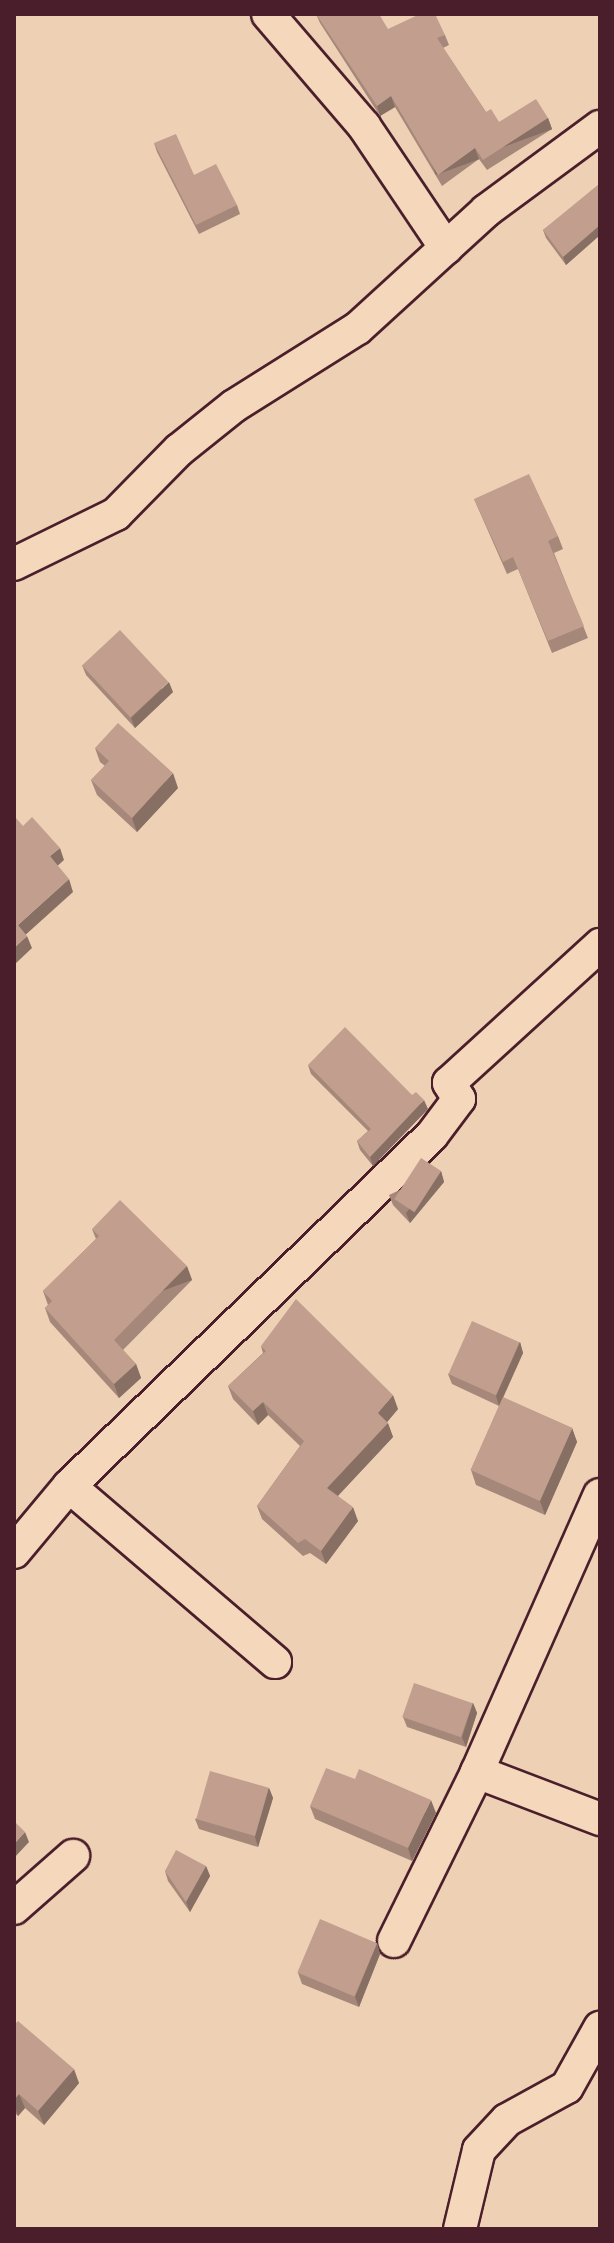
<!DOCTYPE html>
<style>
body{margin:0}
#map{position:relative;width:614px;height:2243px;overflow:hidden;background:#eed0b5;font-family:Mali,sans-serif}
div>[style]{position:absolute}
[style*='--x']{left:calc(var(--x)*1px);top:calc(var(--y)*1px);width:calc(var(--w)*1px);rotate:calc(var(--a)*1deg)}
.roads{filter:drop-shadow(2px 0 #4a1f2b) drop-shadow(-2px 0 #4a1f2b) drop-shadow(0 2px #4a1f2b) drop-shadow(0 -2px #4a1f2b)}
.minor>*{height:32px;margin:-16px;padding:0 16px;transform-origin:16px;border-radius:16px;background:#f5d7bb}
.wall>*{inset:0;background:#a6887a}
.shaded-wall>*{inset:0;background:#876f63;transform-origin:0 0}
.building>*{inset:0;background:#c19e8e;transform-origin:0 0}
span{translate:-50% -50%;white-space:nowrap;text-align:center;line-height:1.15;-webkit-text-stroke:7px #f5d7bb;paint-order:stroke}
.frame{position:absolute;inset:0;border:16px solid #4a1f2b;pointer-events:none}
</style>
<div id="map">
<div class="roads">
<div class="minor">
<i style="--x:268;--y:14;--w:148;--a:49.4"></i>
<i style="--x:364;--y:126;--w:147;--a:56.1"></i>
<i style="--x:14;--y:564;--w:114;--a:-26.1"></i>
<i style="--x:116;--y:514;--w:90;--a:-45.5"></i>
<i style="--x:179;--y:450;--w:70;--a:-38.7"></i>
<i style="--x:234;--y:406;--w:146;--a:-32.2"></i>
<i style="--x:358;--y:328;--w:173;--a:-42.4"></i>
<i style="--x:486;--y:211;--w:142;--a:-36.4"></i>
<i style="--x:69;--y:1486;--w:271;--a:40.5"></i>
<i style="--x:14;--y:1552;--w:86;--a:-50.2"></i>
<i style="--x:69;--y:1486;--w:505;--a:-44.04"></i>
<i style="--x:432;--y:1135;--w:45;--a:-53.1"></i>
<i style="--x:459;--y:1099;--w:19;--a:-122"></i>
<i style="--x:449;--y:1083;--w:205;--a:-42.4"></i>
<i style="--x:477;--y:1772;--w:132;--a:20.9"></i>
<i style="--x:14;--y:1908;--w:79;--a:-41.4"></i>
<i style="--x:394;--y:1941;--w:188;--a:-63.8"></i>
<i style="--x:477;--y:1772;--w:303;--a:-66.1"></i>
<i style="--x:460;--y:2229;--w:81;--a:-76.5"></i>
<i style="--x:479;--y:2150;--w:41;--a:-47"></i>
<i style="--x:507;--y:2120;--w:68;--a:-28.8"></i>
<i style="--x:567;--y:2087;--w:68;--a:-60.8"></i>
</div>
</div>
<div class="wall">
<i style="clip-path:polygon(316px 14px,388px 29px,445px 35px,449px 45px,443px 48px,486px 112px,499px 122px,548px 118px,552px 129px,487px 170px,479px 159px,442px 186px,395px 107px,380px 116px,320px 23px)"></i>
<i style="clip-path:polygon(154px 143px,194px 175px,237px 205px,240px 214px,199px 234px,157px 152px)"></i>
<i style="clip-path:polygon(600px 185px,600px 235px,566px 265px,546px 238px,543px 230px)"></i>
<i style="clip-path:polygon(474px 499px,558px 536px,563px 549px,554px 553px,588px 638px,552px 653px,518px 569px,507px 574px)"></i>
<i style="clip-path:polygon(82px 665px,173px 692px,135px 728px,86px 675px)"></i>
<i style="clip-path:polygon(95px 748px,178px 788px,137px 832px,97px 795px,91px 780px,105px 766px,100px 762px)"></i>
<i style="clip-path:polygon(308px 1065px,412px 1095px,428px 1109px,373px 1166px,360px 1150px,357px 1141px,368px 1131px,311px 1074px)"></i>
<i style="clip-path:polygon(441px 1171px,444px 1182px,410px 1223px,393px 1205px,389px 1195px)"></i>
<i style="clip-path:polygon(92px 1229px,192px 1280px,123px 1350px,136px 1364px,141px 1378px,119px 1398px,50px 1322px,45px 1308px,48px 1305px,43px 1291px,96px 1239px)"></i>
<i style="clip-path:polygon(520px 1342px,523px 1353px,503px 1398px,572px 1428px,577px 1442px,545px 1515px,476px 1485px,471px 1470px,499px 1406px,452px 1384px,448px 1374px)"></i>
<i style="clip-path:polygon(261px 1346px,398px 1409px,387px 1422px,393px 1437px,338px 1496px,358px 1521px,326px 1564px,310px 1553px,303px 1556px,262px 1519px,257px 1506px,300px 1446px,268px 1415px,258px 1425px,233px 1399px,228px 1386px,263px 1353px)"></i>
<i style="clip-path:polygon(473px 1703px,477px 1713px,466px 1747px,407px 1727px,403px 1717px)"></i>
<i style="clip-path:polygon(269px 1788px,273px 1798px,258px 1847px,199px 1829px,195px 1819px)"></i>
<i style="clip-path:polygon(310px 1806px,436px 1813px,412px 1861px,315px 1819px)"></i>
<i style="clip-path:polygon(206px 1866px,210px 1876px,190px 1912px,168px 1881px,165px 1871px)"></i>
<i style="clip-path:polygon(377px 1943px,380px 1954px,359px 2007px,302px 1984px,298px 1973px)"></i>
<i style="clip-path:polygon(14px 2025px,79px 2083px,44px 2125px,25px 2108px,18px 2116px,14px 2112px)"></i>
</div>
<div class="shaded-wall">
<i style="clip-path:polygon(391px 96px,395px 107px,380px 116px,377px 106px)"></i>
<i style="left:548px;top:118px;width:12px;height:77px;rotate:70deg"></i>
<i style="left:475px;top:148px;width:12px;height:46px;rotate:70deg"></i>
<i style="clip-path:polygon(600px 225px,600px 235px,566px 265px,563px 257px)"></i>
<i style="clip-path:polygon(169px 682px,173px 692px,135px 728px,131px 718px)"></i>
<i style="clip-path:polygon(173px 773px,178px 788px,137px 832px,132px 818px)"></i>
<i style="clip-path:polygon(60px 848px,64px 860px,54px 869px,50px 856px)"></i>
<i style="clip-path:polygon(69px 879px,73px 892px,22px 938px,18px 925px)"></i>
<i style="clip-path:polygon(27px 936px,32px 948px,14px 965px,14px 948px)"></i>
<i style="clip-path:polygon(424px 1100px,428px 1109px,373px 1166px,370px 1157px)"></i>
<i style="clip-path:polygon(441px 1171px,444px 1182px,410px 1223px,406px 1213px)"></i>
<i style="left:187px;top:1266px;width:15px;height:104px;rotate:70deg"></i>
<i style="clip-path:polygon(520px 1342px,523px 1353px,499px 1406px,496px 1396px)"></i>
<i style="clip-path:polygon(136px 1364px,141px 1378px,119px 1398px,114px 1384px)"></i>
<i style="clip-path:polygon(393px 1395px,398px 1409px,383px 1427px,378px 1413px)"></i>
<i style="clip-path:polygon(263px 1402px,268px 1415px,258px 1425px,253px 1411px)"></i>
<i style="clip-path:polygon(388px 1423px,393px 1437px,332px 1502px,327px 1488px)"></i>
<i style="clip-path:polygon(572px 1428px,577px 1442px,545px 1515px,540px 1501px)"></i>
<i style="clip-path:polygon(353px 1507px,358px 1521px,326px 1564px,321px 1551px)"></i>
<i style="clip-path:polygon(473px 1703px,477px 1713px,466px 1747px,462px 1737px)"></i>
<i style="clip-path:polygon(269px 1788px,273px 1798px,258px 1847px,255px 1837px)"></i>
<i style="clip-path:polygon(431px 1800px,436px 1813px,412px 1861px,408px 1848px)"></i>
<i style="clip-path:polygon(25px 1832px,29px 1842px,14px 1858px,14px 1844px)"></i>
<i style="clip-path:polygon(206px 1866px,210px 1876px,190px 1912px,186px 1902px)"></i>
<i style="clip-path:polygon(377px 1943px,380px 1954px,359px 2007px,355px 1997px)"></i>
<i style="clip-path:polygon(74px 2069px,79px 2083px,44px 2125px,38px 2111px)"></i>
<i style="clip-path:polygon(19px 2094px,25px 2108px,18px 2116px,14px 2105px,14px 2100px)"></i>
</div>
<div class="building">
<i style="clip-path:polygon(316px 14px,379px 14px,388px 29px,420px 14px,435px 14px,445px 35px,437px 38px,486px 112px,491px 109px,499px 122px,536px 99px,548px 118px,483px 160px,475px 148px,438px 175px,391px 96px,377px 106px)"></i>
<i style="clip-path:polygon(176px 134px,194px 175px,216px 164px,237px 205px,196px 225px,154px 143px)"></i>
<i style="clip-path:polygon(599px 184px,600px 225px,563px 257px,543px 230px)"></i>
<i style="clip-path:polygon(529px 474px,558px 536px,548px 541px,584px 626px,548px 641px,513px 557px,503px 562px,474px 499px)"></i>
<i style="left:120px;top:630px;width:71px;height:52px;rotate:47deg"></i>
<i style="clip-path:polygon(118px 723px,173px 773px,132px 818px,91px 780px,109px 761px,95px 748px)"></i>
<i style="clip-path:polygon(32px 817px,60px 848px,50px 856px,69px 879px,18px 925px,27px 936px,14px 948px,14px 819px,16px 818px,23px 826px)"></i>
<i style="clip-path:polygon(345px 1027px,412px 1095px,416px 1092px,424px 1100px,370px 1157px,357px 1141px,371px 1129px,308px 1065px)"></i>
<i style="left:421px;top:1158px;width:24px;height:49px;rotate:33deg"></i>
<i style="clip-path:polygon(120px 1200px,187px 1266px,114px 1340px,136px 1364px,114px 1384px,45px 1308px,52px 1301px,43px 1291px,99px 1236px,92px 1229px)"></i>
<i style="clip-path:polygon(296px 1299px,393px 1395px,378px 1413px,388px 1423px,327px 1488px,353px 1507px,321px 1551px,305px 1539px,298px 1543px,257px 1506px,304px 1441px,263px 1402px,253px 1411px,228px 1386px,266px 1351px,261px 1346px)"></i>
<i style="left:472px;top:1321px;width:52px;height:58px;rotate:24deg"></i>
<i style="left:503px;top:1397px;width:76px;height:80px;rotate:24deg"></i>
<i style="left:414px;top:1683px;width:62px;height:36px;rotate:19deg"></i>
<i style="clip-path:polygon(326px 1768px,355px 1779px,359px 1769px,431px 1800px,408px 1848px,310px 1806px)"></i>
<i style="left:210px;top:1771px;width:61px;height:50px;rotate:16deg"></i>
<i style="clip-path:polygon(14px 1821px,25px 1832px,14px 1844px)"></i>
<i style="clip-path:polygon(176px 1850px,206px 1866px,186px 1902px,165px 1871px)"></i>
<i style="left:320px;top:1919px;width:62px;height:58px;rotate:23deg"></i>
<i style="clip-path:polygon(18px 2021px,74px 2069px,38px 2111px,19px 2094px,14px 2100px,14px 2025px)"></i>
</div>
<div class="frame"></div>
</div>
